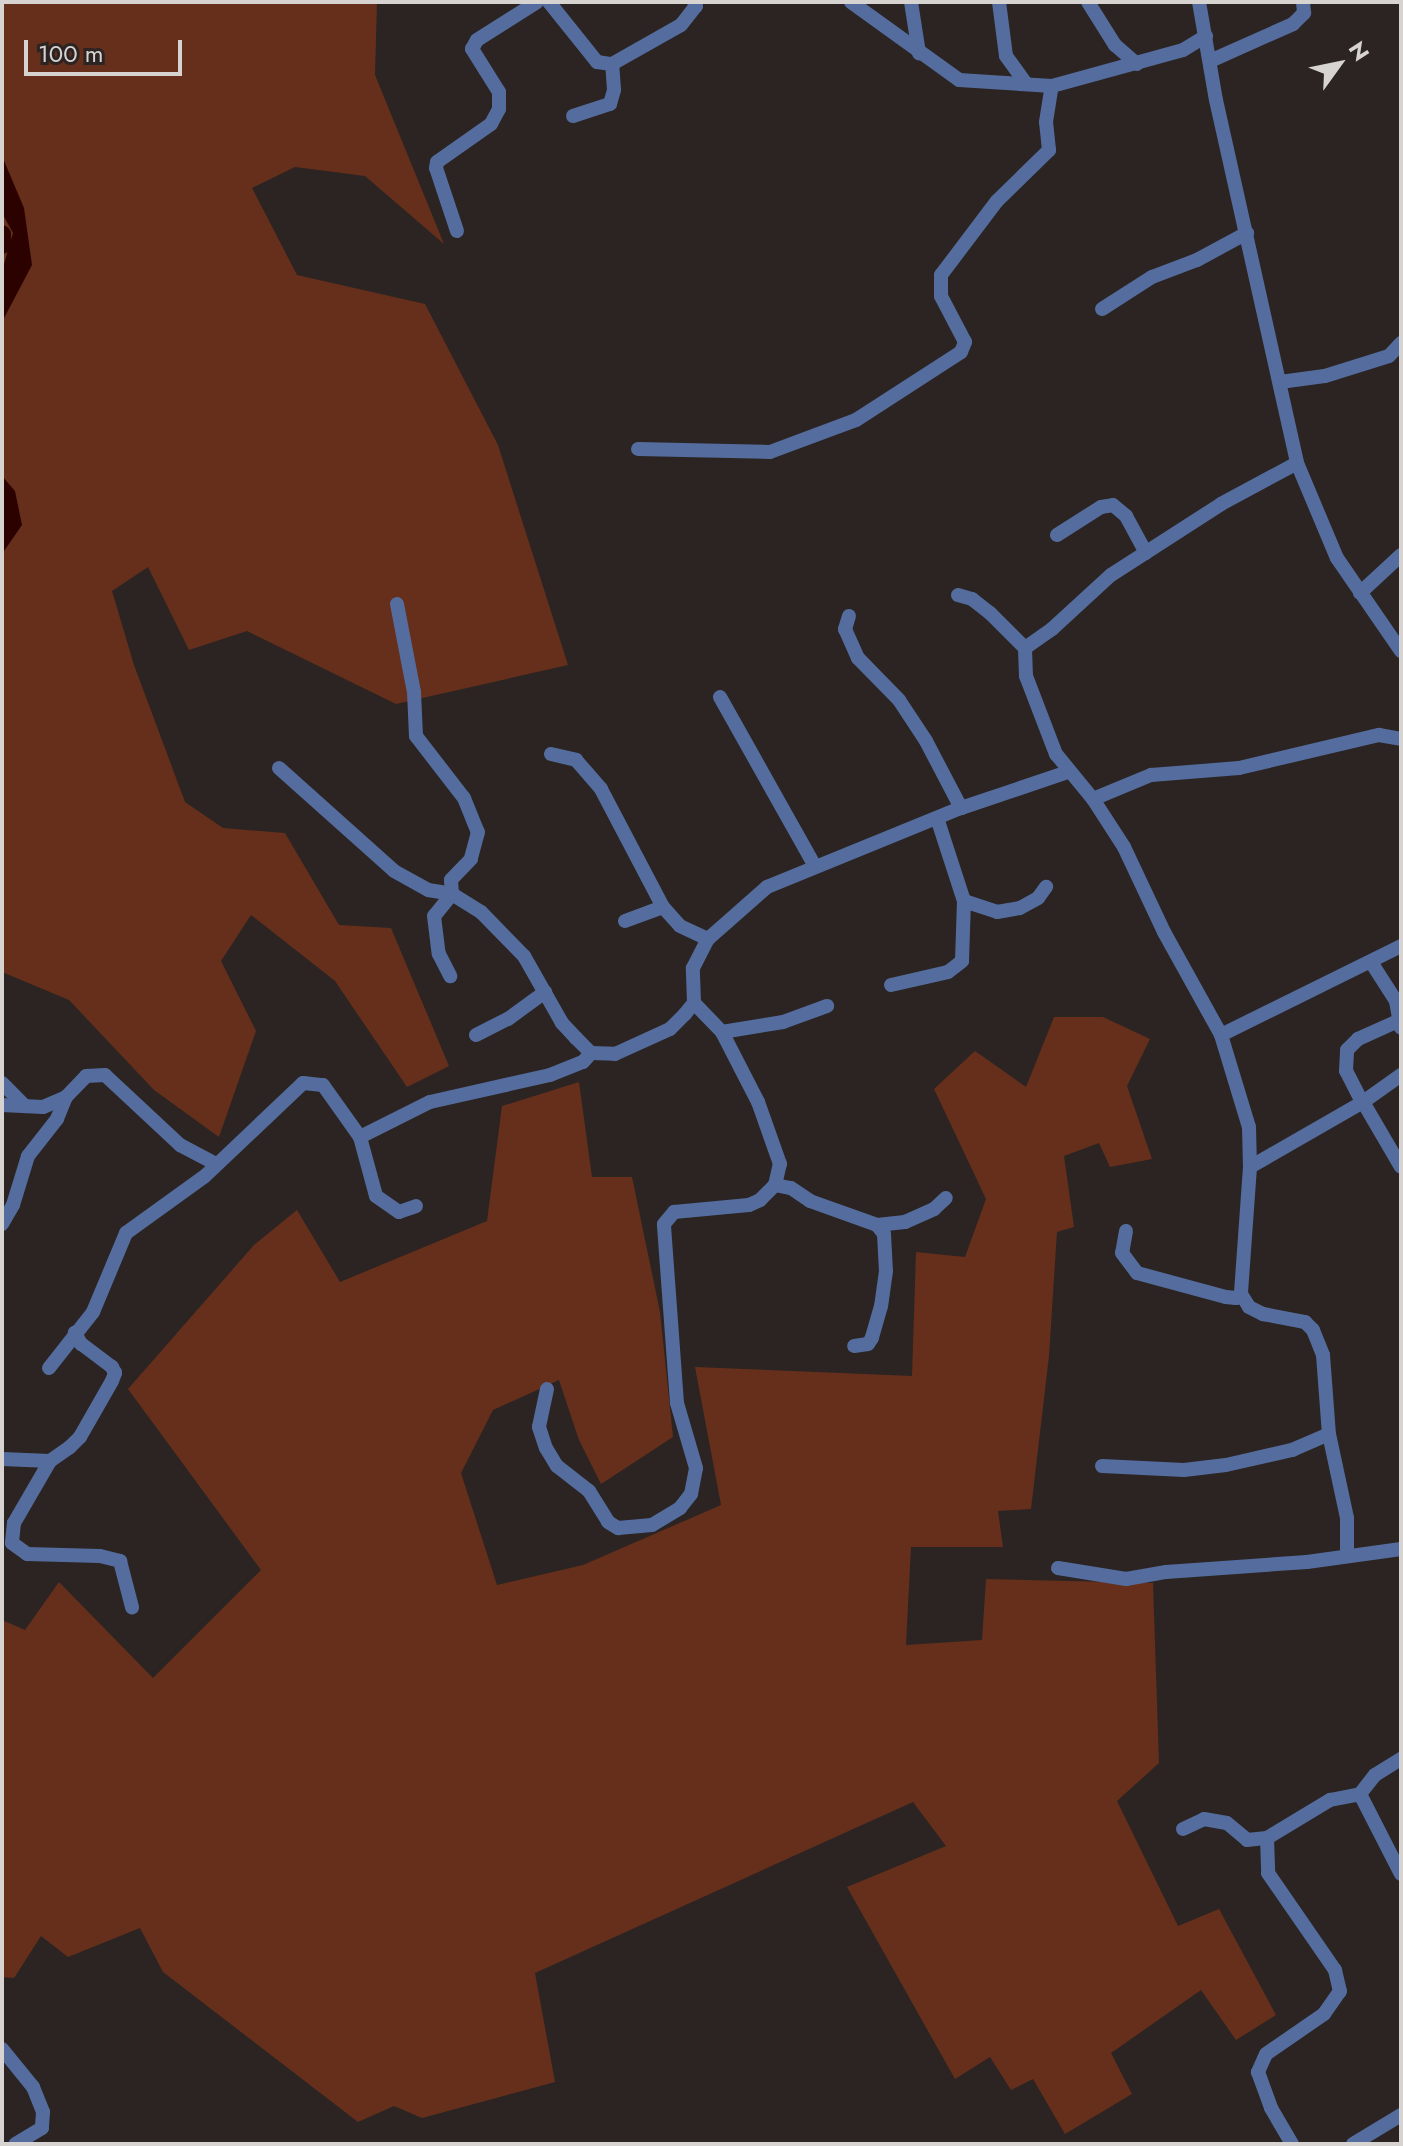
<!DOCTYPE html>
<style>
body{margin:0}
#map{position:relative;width:1403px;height:2146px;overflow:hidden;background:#2b2422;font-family:Jost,sans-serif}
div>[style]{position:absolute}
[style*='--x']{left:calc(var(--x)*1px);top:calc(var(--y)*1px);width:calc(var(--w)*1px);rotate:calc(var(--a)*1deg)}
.green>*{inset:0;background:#652f1c}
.water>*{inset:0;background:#2c0200}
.river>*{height:18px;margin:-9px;padding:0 9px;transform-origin:9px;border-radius:9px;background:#2c0200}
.minor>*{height:14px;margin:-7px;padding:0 7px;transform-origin:7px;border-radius:7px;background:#546d9e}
span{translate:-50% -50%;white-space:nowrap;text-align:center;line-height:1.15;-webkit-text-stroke:6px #2b2422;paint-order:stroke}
.frame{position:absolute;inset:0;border:4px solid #d7d3d1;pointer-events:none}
.north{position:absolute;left:1299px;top:24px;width:80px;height:80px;-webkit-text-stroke:6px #2b2422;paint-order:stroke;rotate:57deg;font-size:22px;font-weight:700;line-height:32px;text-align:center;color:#d7d3d1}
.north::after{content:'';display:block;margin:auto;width:28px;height:36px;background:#d7d3d1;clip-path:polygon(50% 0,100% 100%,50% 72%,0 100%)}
.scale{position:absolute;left:24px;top:40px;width:158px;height:36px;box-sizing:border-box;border:4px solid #d7d3d1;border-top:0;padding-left:10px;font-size:24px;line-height:28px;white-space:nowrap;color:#d7d3d1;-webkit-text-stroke:6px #2b2422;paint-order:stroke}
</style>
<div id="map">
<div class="green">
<i style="clip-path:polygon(2px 2px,377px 2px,375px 75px,444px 244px,365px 176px,295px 167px,252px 188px,297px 275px,425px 304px,498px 445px,568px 665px,396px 704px,247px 631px,189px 650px,148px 567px,112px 591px,134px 665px,185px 802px,223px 828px,285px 833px,339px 925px,391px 928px,449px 1066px,407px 1087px,335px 981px,251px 915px,221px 961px,256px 1031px,219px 1137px,154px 1090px,69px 1000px,2px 972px)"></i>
<i style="clip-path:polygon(1054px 1017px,1103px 1017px,1150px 1039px,1127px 1086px,1152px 1159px,1110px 1167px,1099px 1143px,1064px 1156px,1074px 1227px,1057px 1232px,1049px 1356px,1031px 1509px,998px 1511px,1003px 1547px,911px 1547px,906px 1645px,982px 1640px,986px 1579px,1153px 1583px,1159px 1763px,1117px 1801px,1178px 1926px,1219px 1909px,1276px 2015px,1236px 2040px,1201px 1990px,1111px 2053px,1132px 2094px,1065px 2134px,1033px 2079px,1011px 2090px,990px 2057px,955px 2079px,847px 1887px,946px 1846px,913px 1802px,535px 1973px,555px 2082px,422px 2118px,394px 2106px,358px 2122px,163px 1972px,140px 1928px,68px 1957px,41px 1936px,14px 1978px,2px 1977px,2px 1620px,25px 1630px,59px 1582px,153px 1678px,261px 1570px,128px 1389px,254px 1245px,297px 1210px,340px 1282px,487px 1221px,502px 1106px,579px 1082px,592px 1177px,632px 1177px,660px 1312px,673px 1437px,601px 1484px,579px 1440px,559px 1380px,493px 1410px,461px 1473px,497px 1585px,583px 1565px,721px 1505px,695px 1367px,912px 1376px,916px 1252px,965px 1257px,986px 1199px,934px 1089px,975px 1051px,1026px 1087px)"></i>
</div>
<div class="water">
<i style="clip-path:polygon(2px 156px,24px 208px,32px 265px,2px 322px,2px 271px,13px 233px,2px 213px)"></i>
<i style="clip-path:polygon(2px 476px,15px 491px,22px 525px,2px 554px)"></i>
</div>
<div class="river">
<i style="--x:2;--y:234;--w:11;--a:90"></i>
</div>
<div class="minor">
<i style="--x:549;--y:2;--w:77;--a:51.3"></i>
<i style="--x:597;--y:62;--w:15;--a:8"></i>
<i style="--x:612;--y:64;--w:79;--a:-29.5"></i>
<i style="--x:681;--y:25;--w:24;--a:-52"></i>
<i style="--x:696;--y:6;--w:4;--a:-117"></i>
<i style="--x:851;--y:2;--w:133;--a:35.8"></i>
<i style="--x:959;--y:80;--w:93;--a:3.7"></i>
<i style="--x:1052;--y:86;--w:136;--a:-15.4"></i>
<i style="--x:1183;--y:50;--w:27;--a:-31"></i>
<i style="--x:911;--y:2;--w:52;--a:81.1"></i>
<i style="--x:999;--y:2;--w:54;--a:82.6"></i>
<i style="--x:1006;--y:56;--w:34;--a:54"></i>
<i style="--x:1088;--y:2;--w:51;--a:57.9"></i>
<i style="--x:1115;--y:45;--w:29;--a:41"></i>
<i style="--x:1199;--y:2;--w:99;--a:80.2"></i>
<i style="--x:1216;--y:100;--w:372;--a:77.4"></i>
<i style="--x:1297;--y:463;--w:103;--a:67.2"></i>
<i style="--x:1337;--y:558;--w:113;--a:55.5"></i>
<i style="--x:1210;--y:61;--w:91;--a:-24"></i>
<i style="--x:1293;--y:24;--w:16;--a:-45"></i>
<i style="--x:1304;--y:13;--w:11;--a:-95"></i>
<i style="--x:573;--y:116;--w:39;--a:-18"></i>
<i style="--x:610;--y:104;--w:15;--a:-74"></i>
<i style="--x:614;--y:90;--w:26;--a:-94"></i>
<i style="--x:457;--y:231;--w:66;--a:-108.4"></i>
<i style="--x:436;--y:168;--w:6;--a:-81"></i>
<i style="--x:437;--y:162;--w:66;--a:-35.1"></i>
<i style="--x:491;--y:124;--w:17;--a:-62"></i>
<i style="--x:499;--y:109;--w:17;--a:-90"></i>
<i style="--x:499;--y:92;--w:51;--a:-122.1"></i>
<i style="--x:472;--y:49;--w:10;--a:-61"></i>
<i style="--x:477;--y:40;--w:71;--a:-32.3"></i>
<i style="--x:1102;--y:309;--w:59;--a:-32.6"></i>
<i style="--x:1152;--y:277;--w:48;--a:-20.7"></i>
<i style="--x:1197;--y:260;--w:57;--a:-28.4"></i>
<i style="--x:1280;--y:382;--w:45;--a:-7.6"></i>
<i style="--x:1325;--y:376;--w:67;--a:-17.4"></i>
<i style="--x:1389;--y:356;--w:18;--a:-47"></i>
<i style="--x:638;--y:449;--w:132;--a:1.3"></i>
<i style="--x:770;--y:452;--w:92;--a:-20.4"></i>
<i style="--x:856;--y:420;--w:125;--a:-32.9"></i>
<i style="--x:961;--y:352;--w:11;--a:-68"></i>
<i style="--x:965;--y:342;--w:52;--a:-117.6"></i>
<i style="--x:941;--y:296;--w:21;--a:-90"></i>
<i style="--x:941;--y:275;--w:93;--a:-52.9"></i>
<i style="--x:997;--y:201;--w:73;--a:-44.4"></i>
<i style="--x:1049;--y:150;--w:28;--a:-96"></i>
<i style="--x:1046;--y:122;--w:36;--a:-81"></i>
<i style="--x:1057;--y:535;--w:52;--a:-32.5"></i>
<i style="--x:1101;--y:507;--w:12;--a:-9"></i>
<i style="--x:1113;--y:505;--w:17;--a:40"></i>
<i style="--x:1126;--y:516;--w:42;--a:61.6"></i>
<i style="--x:1360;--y:593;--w:56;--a:-42.8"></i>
<i style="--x:958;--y:595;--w:15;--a:16"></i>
<i style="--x:972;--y:599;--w:23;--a:38"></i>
<i style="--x:990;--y:613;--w:49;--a:45"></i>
<i style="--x:1025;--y:648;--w:28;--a:88"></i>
<i style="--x:1026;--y:676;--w:84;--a:69"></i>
<i style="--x:1056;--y:754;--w:58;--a:50.6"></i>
<i style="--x:1093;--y:799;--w:57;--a:57.1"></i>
<i style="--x:1124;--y:847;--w:94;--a:64.8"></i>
<i style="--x:1164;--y:932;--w:118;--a:61"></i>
<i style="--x:1221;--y:1035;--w:96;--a:73.1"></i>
<i style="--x:1249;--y:1127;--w:40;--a:88.6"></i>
<i style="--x:1250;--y:1167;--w:127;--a:94.1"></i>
<i style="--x:1241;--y:1294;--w:15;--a:58"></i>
<i style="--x:1249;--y:1307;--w:16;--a:27"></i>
<i style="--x:1263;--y:1314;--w:43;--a:10.8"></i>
<i style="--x:1305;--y:1322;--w:11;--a:45"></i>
<i style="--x:1313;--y:1330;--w:27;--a:68"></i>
<i style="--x:1323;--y:1355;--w:79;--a:85.7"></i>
<i style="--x:1329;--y:1434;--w:86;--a:77.9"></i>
<i style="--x:1347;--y:1518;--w:38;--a:90"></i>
<i style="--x:397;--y:604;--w:90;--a:79.1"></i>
<i style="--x:414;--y:692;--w:44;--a:87.4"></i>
<i style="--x:416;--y:736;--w:78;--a:52.3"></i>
<i style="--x:464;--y:798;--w:37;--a:68"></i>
<i style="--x:478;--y:832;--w:28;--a:105"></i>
<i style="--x:471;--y:859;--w:29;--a:134"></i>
<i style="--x:451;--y:880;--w:14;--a:86"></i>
<i style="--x:452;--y:894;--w:28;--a:129"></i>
<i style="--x:434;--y:916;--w:38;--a:83"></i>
<i style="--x:439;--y:954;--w:25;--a:63"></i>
<i style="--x:849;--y:616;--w:14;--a:107"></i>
<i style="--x:845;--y:629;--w:32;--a:66"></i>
<i style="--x:858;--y:658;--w:59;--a:45.7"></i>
<i style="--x:899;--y:700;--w:49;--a:56.6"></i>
<i style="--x:926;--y:741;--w:76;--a:62.4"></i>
<i style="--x:1025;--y:648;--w:33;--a:-35"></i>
<i style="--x:1052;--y:629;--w:80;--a:-42.5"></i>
<i style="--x:1111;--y:575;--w:131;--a:-32.8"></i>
<i style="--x:1221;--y:504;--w:86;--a:-28.3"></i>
<i style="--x:720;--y:697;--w:194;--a:60.7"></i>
<i style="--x:551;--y:754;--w:26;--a:13"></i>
<i style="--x:576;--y:760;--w:38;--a:49"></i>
<i style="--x:601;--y:789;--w:133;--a:62.3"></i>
<i style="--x:279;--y:768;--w:154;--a:41.8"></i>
<i style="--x:394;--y:871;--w:39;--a:29"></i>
<i style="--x:428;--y:890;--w:24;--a:9"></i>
<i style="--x:452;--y:894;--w:34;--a:32"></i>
<i style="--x:481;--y:912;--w:62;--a:45.7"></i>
<i style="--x:524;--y:956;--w:77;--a:60.4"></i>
<i style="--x:562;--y:1023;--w:21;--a:47"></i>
<i style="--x:576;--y:1038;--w:21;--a:45"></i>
<i style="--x:591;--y:1053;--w:24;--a:2"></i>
<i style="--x:615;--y:1054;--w:60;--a:-24.4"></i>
<i style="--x:670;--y:1029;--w:21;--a:-45"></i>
<i style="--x:685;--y:1014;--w:14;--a:-51"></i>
<i style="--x:694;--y:1003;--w:35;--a:-92"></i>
<i style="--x:693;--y:968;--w:33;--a:-63"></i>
<i style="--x:708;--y:939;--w:79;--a:-41.4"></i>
<i style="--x:767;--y:887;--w:209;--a:-22.2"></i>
<i style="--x:961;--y:808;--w:113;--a:-18.6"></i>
<i style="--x:1093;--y:799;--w:63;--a:-22.5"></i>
<i style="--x:1151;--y:775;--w:88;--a:-4.5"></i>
<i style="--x:1239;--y:768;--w:144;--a:-13.3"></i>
<i style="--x:1379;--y:735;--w:22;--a:10"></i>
<i style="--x:964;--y:901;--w:35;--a:18"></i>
<i style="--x:997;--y:912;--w:23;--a:-10"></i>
<i style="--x:1020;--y:908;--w:21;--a:-29"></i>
<i style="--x:1038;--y:898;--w:14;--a:-54"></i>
<i style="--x:625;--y:921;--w:40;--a:-20.2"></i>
<i style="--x:663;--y:907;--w:25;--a:48"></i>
<i style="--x:680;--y:926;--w:31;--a:25"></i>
<i style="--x:1371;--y:962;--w:46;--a:57.3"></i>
<i style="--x:1396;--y:1001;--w:27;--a:80"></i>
<i style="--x:891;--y:985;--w:58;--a:-12.8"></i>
<i style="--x:948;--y:972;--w:18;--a:-38"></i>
<i style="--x:962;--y:961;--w:60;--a:-88.1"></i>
<i style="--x:964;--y:901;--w:87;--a:-108"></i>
<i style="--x:722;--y:1032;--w:62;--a:-9.3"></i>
<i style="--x:783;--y:1022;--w:47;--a:-20"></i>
<i style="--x:476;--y:1035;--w:36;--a:-27"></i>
<i style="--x:508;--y:1019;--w:46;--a:-36.1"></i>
<i style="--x:1221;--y:1035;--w:201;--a:-26.3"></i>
<i style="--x:2;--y:1083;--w:33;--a:45"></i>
<i style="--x:1362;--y:1102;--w:35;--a:-117"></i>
<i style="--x:1346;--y:1071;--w:21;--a:-87"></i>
<i style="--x:1347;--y:1050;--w:16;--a:-45"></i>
<i style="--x:1358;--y:1039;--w:44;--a:-24.2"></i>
<i style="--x:1363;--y:1102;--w:75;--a:59.7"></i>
<i style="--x:2;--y:1105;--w:41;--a:2.8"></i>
<i style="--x:43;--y:1107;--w:25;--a:-23"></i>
<i style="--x:66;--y:1097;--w:29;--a:-46"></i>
<i style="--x:86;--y:1076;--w:19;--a:-3"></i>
<i style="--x:105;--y:1075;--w:103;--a:43"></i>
<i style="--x:180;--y:1145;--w:41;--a:27.8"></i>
<i style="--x:360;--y:1137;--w:78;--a:-26.6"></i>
<i style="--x:430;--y:1102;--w:123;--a:-12.7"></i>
<i style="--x:550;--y:1075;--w:35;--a:-22"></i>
<i style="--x:583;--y:1062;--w:12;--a:-48"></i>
<i style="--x:1250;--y:1167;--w:130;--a:-29.9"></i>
<i style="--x:1363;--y:1102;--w:47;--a:-35.4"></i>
<i style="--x:775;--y:1185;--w:16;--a:11"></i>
<i style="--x:791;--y:1188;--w:23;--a:34"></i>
<i style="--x:810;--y:1201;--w:71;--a:19.7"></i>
<i style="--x:877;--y:1225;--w:11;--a:52"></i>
<i style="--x:884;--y:1234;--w:37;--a:87"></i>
<i style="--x:886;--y:1271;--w:35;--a:98"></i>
<i style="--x:881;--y:1306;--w:33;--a:106"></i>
<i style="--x:872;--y:1338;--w:7;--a:124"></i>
<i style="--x:868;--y:1344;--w:14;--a:172"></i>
<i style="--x:2;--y:1224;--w:22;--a:-60"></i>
<i style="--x:13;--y:1205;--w:51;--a:-73"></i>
<i style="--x:28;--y:1156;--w:47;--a:-51.9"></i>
<i style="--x:57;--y:1119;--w:24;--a:-68"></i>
<i style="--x:877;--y:1225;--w:28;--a:-6"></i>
<i style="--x:905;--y:1222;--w:32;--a:-24"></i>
<i style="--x:934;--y:1209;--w:16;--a:-43"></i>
<i style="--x:1126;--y:1231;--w:22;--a:100"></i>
<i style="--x:1122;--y:1253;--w:25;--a:53"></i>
<i style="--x:1137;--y:1273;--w:92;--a:15.1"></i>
<i style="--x:1226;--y:1297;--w:10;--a:6"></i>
<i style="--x:1236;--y:1298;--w:6;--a:-39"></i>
<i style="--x:49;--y:1368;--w:71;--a:-51.8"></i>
<i style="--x:93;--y:1312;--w:86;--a:-67.3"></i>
<i style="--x:126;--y:1233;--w:97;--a:-35.8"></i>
<i style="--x:205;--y:1176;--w:135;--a:-43.5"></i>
<i style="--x:303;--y:1083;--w:20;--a:6"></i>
<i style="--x:323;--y:1085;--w:64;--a:54.6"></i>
<i style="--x:360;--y:1137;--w:61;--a:74.8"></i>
<i style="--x:376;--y:1196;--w:28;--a:35"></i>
<i style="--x:399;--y:1212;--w:18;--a:-19"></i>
<i style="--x:547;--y:1389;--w:39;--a:102"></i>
<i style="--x:539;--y:1427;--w:22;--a:72"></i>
<i style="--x:546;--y:1448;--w:21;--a:59"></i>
<i style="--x:557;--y:1466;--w:41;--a:38"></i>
<i style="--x:589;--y:1491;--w:36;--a:58"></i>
<i style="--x:608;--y:1522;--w:12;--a:31"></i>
<i style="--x:618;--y:1528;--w:34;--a:-5"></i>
<i style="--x:652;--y:1525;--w:33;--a:-31"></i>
<i style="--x:680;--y:1508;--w:18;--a:-52"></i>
<i style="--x:691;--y:1494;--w:26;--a:-79"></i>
<i style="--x:696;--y:1468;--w:68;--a:-106.3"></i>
<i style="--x:677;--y:1403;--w:179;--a:-94.2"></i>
<i style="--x:664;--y:1224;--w:16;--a:-50"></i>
<i style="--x:674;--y:1212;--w:75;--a:-5.3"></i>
<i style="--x:749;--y:1205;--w:12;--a:-24"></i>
<i style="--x:760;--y:1200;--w:21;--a:-45"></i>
<i style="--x:775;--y:1185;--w:22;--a:-77"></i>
<i style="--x:780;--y:1164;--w:66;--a:-109.5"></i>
<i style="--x:758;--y:1102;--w:79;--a:-117.2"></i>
<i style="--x:722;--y:1032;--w:40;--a:-134"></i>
<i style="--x:2;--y:1459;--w:48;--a:2.4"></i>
<i style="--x:50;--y:1461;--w:24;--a:-35"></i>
<i style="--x:70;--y:1447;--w:14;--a:-45"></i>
<i style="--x:80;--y:1437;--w:64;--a:-60.3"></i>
<i style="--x:112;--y:1381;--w:9;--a:-69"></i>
<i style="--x:115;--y:1373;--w:7;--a:-117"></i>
<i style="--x:112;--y:1367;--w:39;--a:-143"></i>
<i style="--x:81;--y:1344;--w:13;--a:-119"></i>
<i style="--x:50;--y:1461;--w:72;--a:120.1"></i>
<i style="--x:14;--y:1523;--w:20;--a:96"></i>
<i style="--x:12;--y:1543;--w:19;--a:36"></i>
<i style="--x:27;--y:1554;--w:73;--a:1.6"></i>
<i style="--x:100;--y:1556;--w:21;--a:14"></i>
<i style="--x:120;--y:1561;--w:48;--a:75.4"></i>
<i style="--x:1102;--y:1466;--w:82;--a:2.8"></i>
<i style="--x:1184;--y:1470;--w:42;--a:-6.8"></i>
<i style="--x:1226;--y:1465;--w:68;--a:-12.8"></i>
<i style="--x:1292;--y:1450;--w:40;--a:-23.4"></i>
<i style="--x:1058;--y:1568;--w:69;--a:9.2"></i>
<i style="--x:1126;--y:1579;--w:41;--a:-9.9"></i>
<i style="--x:1166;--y:1572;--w:141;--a:-4.1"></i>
<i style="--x:1307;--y:1562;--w:95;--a:-7.9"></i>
<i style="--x:1360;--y:1794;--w:24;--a:-52"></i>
<i style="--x:1375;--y:1775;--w:31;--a:-32"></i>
<i style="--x:1183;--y:1829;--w:23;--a:-25"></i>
<i style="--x:1204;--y:1819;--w:23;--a:10"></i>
<i style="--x:1227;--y:1823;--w:26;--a:40"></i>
<i style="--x:1247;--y:1840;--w:20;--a:-6"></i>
<i style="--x:1267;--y:1838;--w:74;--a:-31.1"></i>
<i style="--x:1330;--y:1800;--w:31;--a:-11"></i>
<i style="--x:1360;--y:1794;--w:90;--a:62.9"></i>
<i style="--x:1267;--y:1838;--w:35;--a:88"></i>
<i style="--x:1268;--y:1873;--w:118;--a:55.4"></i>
<i style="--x:1335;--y:1970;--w:22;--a:77"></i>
<i style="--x:1340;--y:1991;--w:28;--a:125"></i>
<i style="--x:1324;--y:2014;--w:70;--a:145.4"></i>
<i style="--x:1266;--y:2054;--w:20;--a:114"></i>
<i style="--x:1258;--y:2072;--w:38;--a:70"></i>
<i style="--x:1271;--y:2108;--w:42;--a:59.7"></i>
<i style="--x:2;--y:2049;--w:49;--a:50.8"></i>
<i style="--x:33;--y:2087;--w:27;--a:68"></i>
<i style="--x:43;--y:2112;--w:16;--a:94"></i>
<i style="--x:42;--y:2128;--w:31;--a:149"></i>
<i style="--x:1353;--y:2144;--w:56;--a:-31.1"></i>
</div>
<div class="frame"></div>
<div class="north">N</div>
<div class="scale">100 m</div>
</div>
